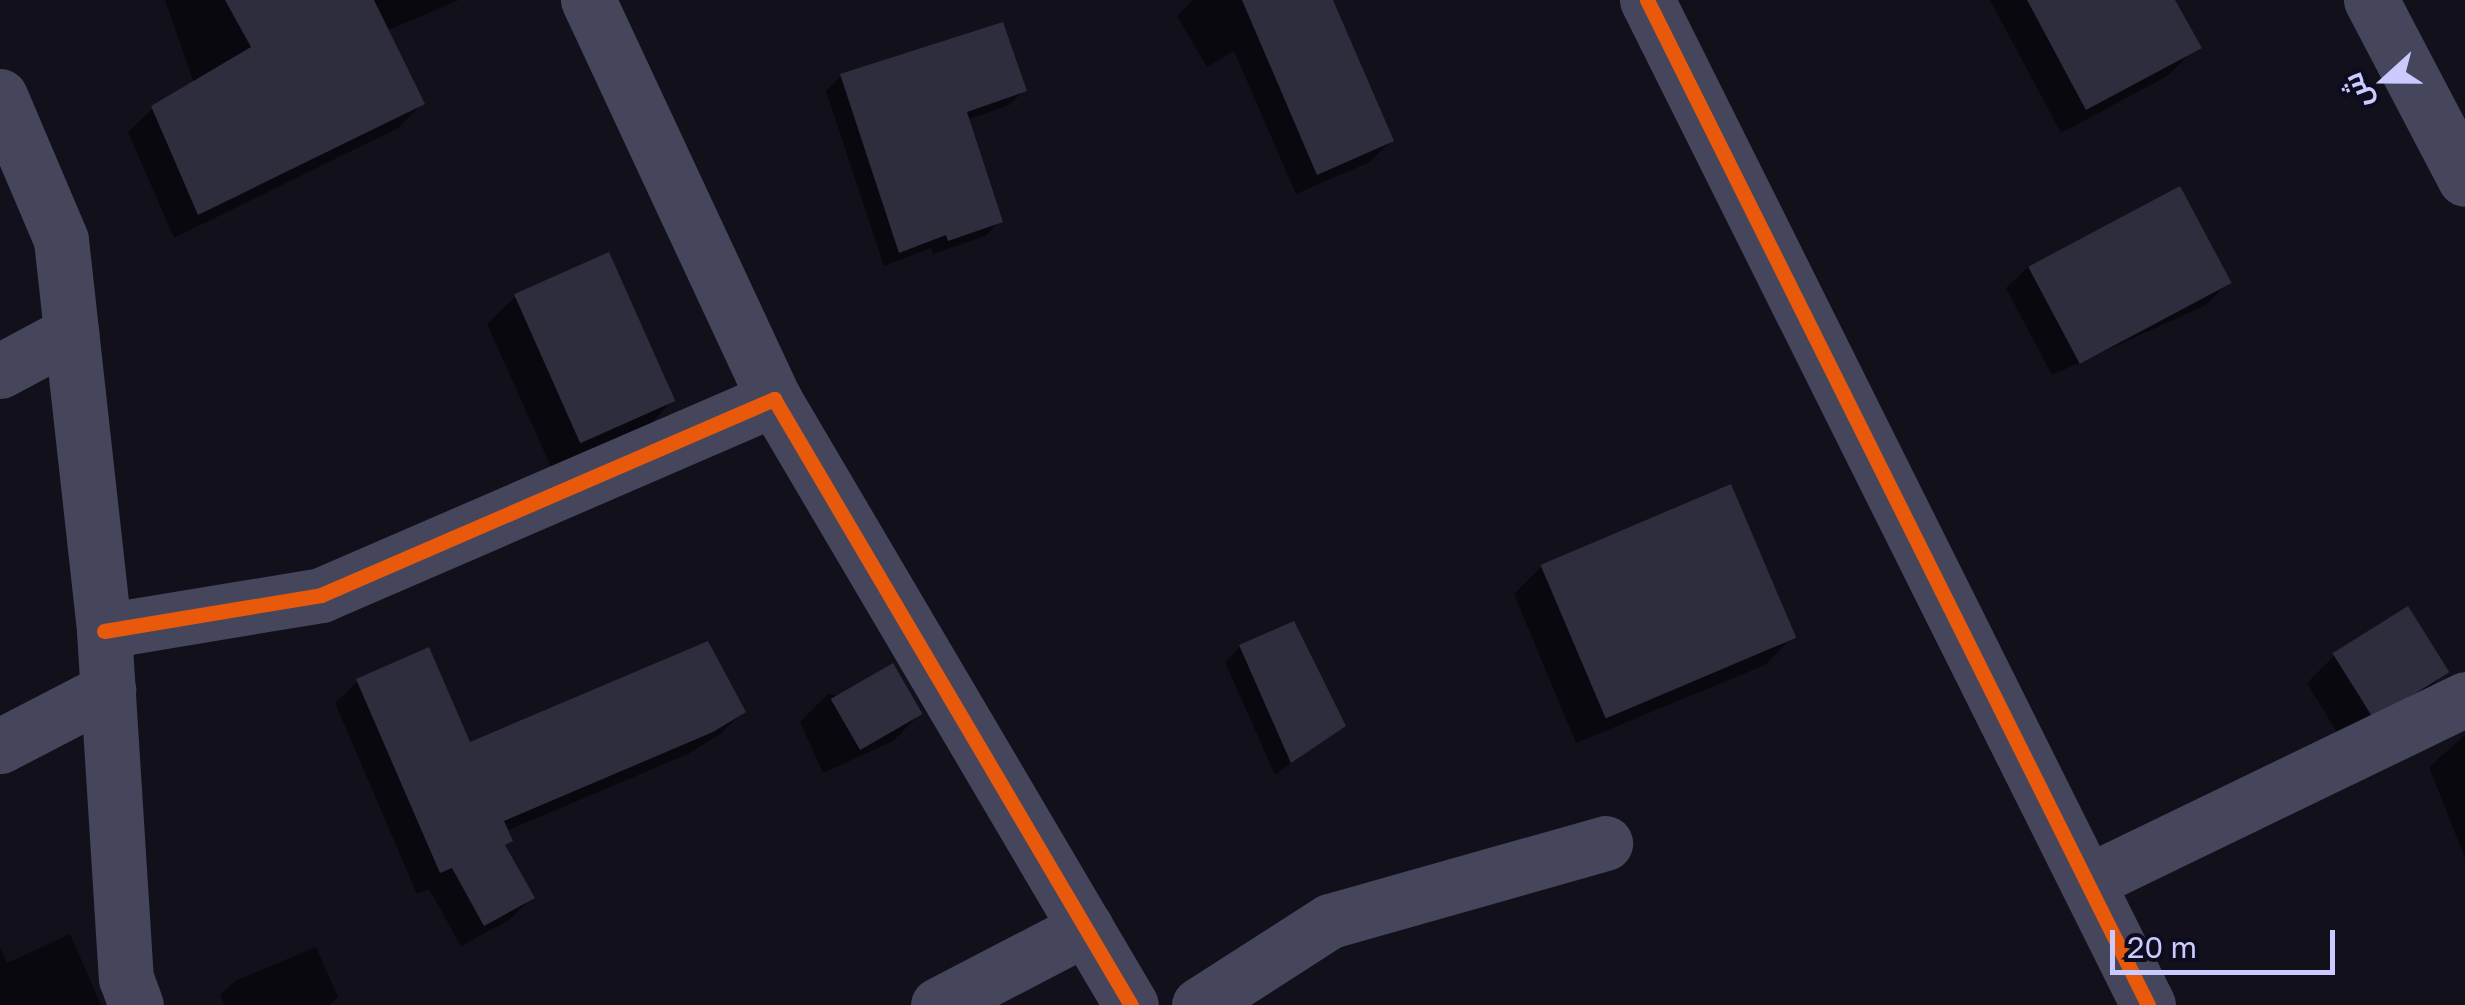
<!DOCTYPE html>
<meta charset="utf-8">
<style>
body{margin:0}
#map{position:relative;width:2465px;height:1005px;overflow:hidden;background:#11101b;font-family:"Golos Text",Cairo,sans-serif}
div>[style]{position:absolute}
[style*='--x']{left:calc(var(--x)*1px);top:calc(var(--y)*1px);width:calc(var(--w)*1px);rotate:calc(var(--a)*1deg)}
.shadow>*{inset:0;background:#0007}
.building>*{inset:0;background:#2e2d3e;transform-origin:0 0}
.street>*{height:55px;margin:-27.5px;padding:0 27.5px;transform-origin:27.5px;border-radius:27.5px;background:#45465c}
.cycleway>*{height:15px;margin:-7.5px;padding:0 7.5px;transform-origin:7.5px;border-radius:7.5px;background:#e8590c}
span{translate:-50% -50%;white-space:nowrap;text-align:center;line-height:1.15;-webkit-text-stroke:8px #0d0c1f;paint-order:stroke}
.north{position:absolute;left:2335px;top:30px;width:100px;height:100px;-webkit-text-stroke:8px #0d0c1f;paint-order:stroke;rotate:249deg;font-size:28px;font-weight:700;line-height:40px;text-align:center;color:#cacaff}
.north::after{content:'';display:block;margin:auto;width:35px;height:45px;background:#cacaff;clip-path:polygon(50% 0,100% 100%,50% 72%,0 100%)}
.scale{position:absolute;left:2110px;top:930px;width:225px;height:45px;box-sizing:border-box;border:5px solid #cacaff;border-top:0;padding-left:12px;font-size:30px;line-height:35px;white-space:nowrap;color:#cacaff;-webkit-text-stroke:8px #0d0c1f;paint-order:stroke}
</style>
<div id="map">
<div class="shadow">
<i style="clip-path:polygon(165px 0,459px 0,386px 31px,422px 104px,398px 128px,174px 238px,128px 132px,153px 108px,194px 83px)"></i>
<i style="clip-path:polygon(1193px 0,1322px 0,1391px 141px,1370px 162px,1296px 194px,1234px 51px,1207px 67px,1177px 16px)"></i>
<i style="clip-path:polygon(1990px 0,2163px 0,2193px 50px,2169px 75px,2061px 133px)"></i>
<i style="clip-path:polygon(841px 76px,1024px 90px,1009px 105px,967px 120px,1000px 221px,985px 236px,933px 254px,931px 248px,884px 266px,826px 91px)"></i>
<i style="clip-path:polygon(2029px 266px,2228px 282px,2206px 305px,2052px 375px,2006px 288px)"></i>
<i style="clip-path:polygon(515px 297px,672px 401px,645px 429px,552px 469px,487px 324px)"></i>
<i style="clip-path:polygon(1542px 566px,1793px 637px,1765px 665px,1576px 743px,1514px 594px)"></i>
<i style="clip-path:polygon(1292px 624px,1343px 725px,1275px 775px,1225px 662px,1240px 647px)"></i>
<i style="clip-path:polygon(2335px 655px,2446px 671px,2419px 699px,2340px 737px,2307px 683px)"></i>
<i style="clip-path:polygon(358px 681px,469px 746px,743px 712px,720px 734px,688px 754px,506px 831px,510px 841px,503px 847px,532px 898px,509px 920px,461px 946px,429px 889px,417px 894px,335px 703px)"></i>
<i style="clip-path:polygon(828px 694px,920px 714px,893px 741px,823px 773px,800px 722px)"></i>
<i style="clip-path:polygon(2465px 735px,2465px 858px,2429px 767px)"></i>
<i style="clip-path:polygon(70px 934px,101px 1005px,0 1005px,0 948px,7px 963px)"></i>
<i style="clip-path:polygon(316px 947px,338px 997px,330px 1005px,224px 1005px,220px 995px,235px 981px)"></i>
</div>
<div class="building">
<i style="clip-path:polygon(225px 0,374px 0,425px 104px,198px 215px,151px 106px,251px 47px)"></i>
<i style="clip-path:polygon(1242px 0,1333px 0,1394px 141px,1317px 175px)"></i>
<i style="clip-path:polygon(2027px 0,2175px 0,2202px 48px,2086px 110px)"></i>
<i style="clip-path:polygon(1003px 22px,1027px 91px,967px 112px,1003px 222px,948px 241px,946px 235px,899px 253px,840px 74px)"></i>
<i style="left:2180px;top:186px;width:110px;height:172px;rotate:62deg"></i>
<i style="left:609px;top:252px;width:163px;height:104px;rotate:66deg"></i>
<i style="left:1731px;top:484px;width:167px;height:207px;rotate:67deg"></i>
<i style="left:2408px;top:606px;width:78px;height:89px;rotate:58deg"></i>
<i style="clip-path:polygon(1294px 621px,1346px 726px,1291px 763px,1239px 645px)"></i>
<i style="clip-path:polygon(708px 641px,746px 712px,713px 732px,504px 821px,513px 841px,505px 845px,535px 898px,484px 926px,452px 868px,440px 873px,356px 679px,429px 647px,470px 742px)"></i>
<i style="left:893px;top:663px;width:59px;height:72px;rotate:60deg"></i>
</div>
<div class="street">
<i style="--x:588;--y:0;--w:440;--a:65"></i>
<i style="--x:1647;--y:0;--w:1123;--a:63.5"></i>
<i style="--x:2371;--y:0;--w:202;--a:62.3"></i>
<i style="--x:0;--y:96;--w:156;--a:67"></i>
<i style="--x:61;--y:240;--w:393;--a:83.7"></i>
<i style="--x:104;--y:631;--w:348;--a:86.4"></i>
<i style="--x:126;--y:978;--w:29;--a:70"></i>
<i style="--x:0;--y:371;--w:81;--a:-28.2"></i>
<i style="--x:104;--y:631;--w:220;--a:-9.4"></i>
<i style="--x:321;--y:595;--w:494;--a:-23.4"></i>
<i style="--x:774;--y:399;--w:703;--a:59.5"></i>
<i style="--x:0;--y:746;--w:122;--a:-27.4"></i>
<i style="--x:2087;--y:882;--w:420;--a:-25.8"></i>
<i style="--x:938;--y:1005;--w:167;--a:-27.5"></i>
<i style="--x:1199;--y:1005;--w:156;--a:-32.7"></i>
<i style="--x:1330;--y:921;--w:286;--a:-15.8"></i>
</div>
<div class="cycleway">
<i style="--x:1647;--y:0;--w:1123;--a:63.5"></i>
<i style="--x:104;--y:631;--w:220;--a:-9.4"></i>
<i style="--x:321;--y:595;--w:494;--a:-23.4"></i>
<i style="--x:774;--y:399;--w:703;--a:59.5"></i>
</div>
<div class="north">ش</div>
<div class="scale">20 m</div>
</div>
